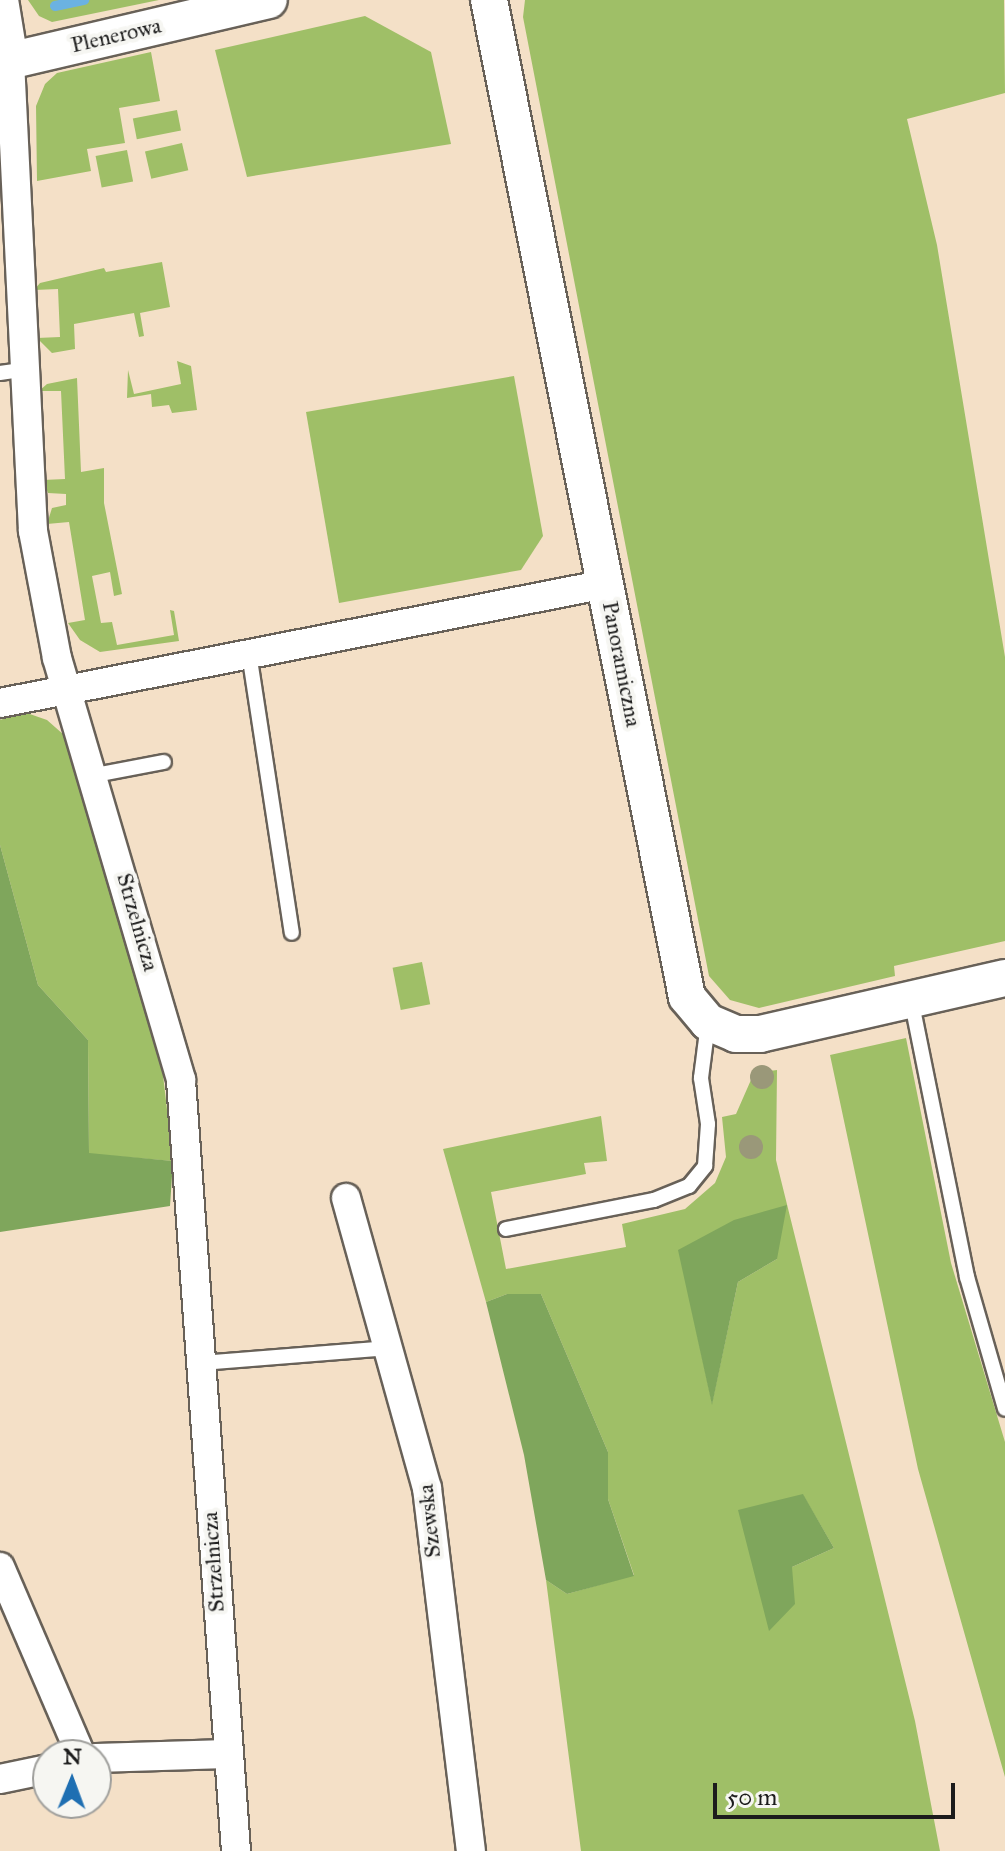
<!DOCTYPE html>
<style>
body{margin:0}
#map{position:relative;width:1005px;height:1851px;overflow:hidden;background:#f4e0c7;font-family:"IM FELL Great Primer",serif}
div>[style]{position:absolute}
[style*='--x']{left:calc(var(--x)*1px);top:calc(var(--y)*1px);width:calc(var(--w)*1px);rotate:calc(var(--a)*1deg)}
.green>*{inset:0;background:#9fbf67;transform-origin:0 0}
.forest>*{inset:0;background:#7fa65c}
.stream>*{height:10px;margin:-5px;padding:0 5px;transform-origin:5px;border-radius:5px;background:#6bb2e2}
.roads{filter:drop-shadow(2px 0 #686158) drop-shadow(-2px 0 #686158) drop-shadow(0 2px #686158) drop-shadow(0 -2px #686158)}
.service>*{height:14px;margin:-7px;padding:0 7px;transform-origin:7px;border-radius:7px;background:#fff}
.minor>*{height:28px;margin:-14px;padding:0 14px;transform-origin:14px;border-radius:14px;background:#fff}
.tertiary>*{height:36px;margin:-18px;padding:0 18px;transform-origin:18px;border-radius:18px;background:#fff}
.trees>*{width:24px;height:24px;margin:-12px;border-radius:50%;background:#9a9879}
span{translate:-50% -50%;white-space:nowrap;text-align:center;line-height:1.15;-webkit-text-stroke:8px #f6f6f2;paint-order:stroke}
.street-label{font-size:22px;color:#1c1c1c}
.north{position:absolute;left:32px;top:1739px;width:80px;height:80px;box-sizing:border-box;background:#f6f6f2;border:2px solid #9f9f9c;border-radius:50%;rotate:1deg;font-size:22px;font-weight:700;line-height:32px;text-align:center;color:#1c1c1c}
.north::after{content:'';display:block;margin:auto;width:28px;height:36px;background:#1f6fb2;clip-path:polygon(50% 0,100% 100%,50% 72%,0 100%)}
.scale{position:absolute;left:713px;top:1783px;width:242px;height:36px;box-sizing:border-box;border:4px solid #1c1c1c;border-top:0;padding-left:10px;font-size:24px;line-height:28px;white-space:nowrap;color:#1c1c1c;-webkit-text-stroke:6px #f6f6f2;paint-order:stroke}
</style>
<div id="map">
<div class="green">
<i style="clip-path:polygon(28px 0,159px 0,52px 22px,39px 16px)"></i>
<i style="clip-path:polygon(525px 0,1004px 0,1005px 93px,907px 119px,937px 245px,1005px 657px,1005px 941px,894px 966px,895px 976px,759px 1008px,730px 1000px,709px 976px,523px 17px)"></i>
<i style="clip-path:polygon(365px 16px,431px 52px,451px 144px,247px 177px,215px 50px)"></i>
<i style="clip-path:polygon(151px 52px,160px 101px,119px 108px,125px 143px,87px 149px,91px 171px,37px 181px,36px 106px,45px 84px,57px 73px)"></i>
<i style="left:177px;top:110px;width:21px;height:45px;rotate:79deg"></i>
<i style="left:182px;top:143px;width:28px;height:38px;rotate:77deg"></i>
<i style="left:127px;top:150px;width:32px;height:32px;rotate:79deg"></i>
<i style="clip-path:polygon(162px 262px,170px 307px,140px 313px,144px 336px,139px 337px,134px 313px,74px 324px,75px 349px,52px 353px,37px 338px,60px 337px,58px 289px,34px 290px,40px 283px,104px 268px,106px 272px)"></i>
<i style="clip-path:polygon(177px 361px,191px 366px,197px 410px,172px 413px,169px 405px,152px 407px,151px 394px,127px 398px,128px 370px,134px 394px,181px 384px)"></i>
<i style="clip-path:polygon(514px 376px,543px 536px,521px 570px,339px 603px,306px 412px)"></i>
<i style="clip-path:polygon(77px 378px,81px 472px,104px 468px,104px 503px,122px 594px,114px 596px,110px 572px,92px 576px,101px 623px,112px 622px,117px 645px,174px 635px,170px 610px,174px 611px,179px 641px,100px 652px,80px 640px,68px 623px,85px 620px,69px 522px,47px 524px,52px 508px,66px 505px,66px 494px,48px 493px,43px 480px,65px 479px,61px 391px,39px 391px,47px 384px)"></i>
<i style="clip-path:polygon(24px 712px,47px 720px,64px 735px,163px 1075px,173px 1161px,89px 1154px,88px 1040px,38px 985px,0 845px,0 720px)"></i>
<i style="left:422px;top:962px;width:43px;height:30px;rotate:79deg"></i>
<i style="clip-path:polygon(906px 1038px,951px 1263px,1005px 1442px,1005px 1777px,918px 1469px,830px 1055px)"></i>
<i style="clip-path:polygon(evenodd,777px 1070px,776px 1160px,915px 1721px,940px 1851px,581px 1851px,546px 1580px,567px 1594px,634px 1575px,608px 1499px,608px 1452px,541px 1294px,507px 1294px,486px 1302px,443px 1149px,601px 1116px,607px 1161px,584px 1163px,586px 1174px,491px 1192px,506px 1269px,626px 1247px,622px 1224px,685px 1209px,715px 1183px,726px 1157px,722px 1117px,736px 1114px,754px 1073px,777px 1070px,679px 1250px,777px 1259px,738px 1282px,712px 1403px,679px 1250px,777px 1070px,803px 1495px,834px 1548px,792px 1567px,803px 1495px)"></i>
</div>
<div class="forest">
<i style="clip-path:polygon(0 845px,38px 985px,88px 1040px,89px 1153px,173px 1161px,170px 1206px,0 1232px)"></i>
<i style="clip-path:polygon(787px 1205px,777px 1259px,738px 1282px,712px 1405px,678px 1250px,734px 1220px)"></i>
<i style="clip-path:polygon(507px 1294px,541px 1294px,608px 1452px,608px 1499px,634px 1576px,567px 1594px,546px 1580px,524px 1455px,486px 1302px)"></i>
<i style="clip-path:polygon(803px 1494px,834px 1548px,792px 1567px,795px 1604px,769px 1631px,738px 1510px)"></i>
</div>
<div class="stream">
<i style="--x:55;--y:6;--w:30;--a:-12"></i>
</div>
<div class="roads">
<div class="service">
<i style="--x:0;--y:373;--w:22;--a:-8"></i>
<i style="--x:249;--y:653;--w:283;--a:81.3"></i>
<i style="--x:95;--y:775;--w:70;--a:-10.7"></i>
<i style="--x:911;--y:999;--w:284;--a:78.6"></i>
<i style="--x:967;--y:1277;--w:137;--a:73.9"></i>
<i style="--x:506;--y:1229;--w:151;--a:-11.1"></i>
<i style="--x:654;--y:1200;--w:38;--a:-22"></i>
<i style="--x:689;--y:1186;--w:26;--a:-51"></i>
<i style="--x:705;--y:1166;--w:42;--a:-85.9"></i>
<i style="--x:708;--y:1124;--w:47;--a:-98.7"></i>
<i style="--x:701;--y:1078;--w:55;--a:-82.7"></i>
<i style="--x:202;--y:1363;--w:187;--a:-4.6"></i>
</div>
<div class="minor">
<i style="--x:10;--y:61;--w:471;--a:87.2"></i>
<i style="--x:33;--y:531;--w:129;--a:79.3"></i>
<i style="--x:57;--y:658;--w:440;--a:73.6"></i>
<i style="--x:181;--y:1080;--w:773;--a:85.92"></i>
<i style="--x:0;--y:703;--w:618;--a:-11.11"></i>
<i style="--x:346;--y:1198;--w:301;--a:74.4"></i>
<i style="--x:427;--y:1488;--w:366;--a:83.1"></i>
<i style="--x:0;--y:1567;--w:205;--a:66.7"></i>
<i style="--x:96;--y:1758;--w:131;--a:-1.7"></i>
<i style="--x:0;--y:1779;--w:49;--a:-11.8"></i>
</div>
<div class="tertiary">
<i style="--x:0;--y:0;--w:62;--a:80.7"></i>
<i style="--x:489;--y:0;--w:1016;--a:78.77"></i>
<i style="--x:687;--y:997;--w:33;--a:50"></i>
<i style="--x:708;--y:1022;--w:30;--a:23"></i>
<i style="--x:736;--y:1034;--w:24;--a:0"></i>
<i style="--x:760;--y:1034;--w:251;--a:-12.9"></i>
<i style="--x:0;--y:63;--w:276;--a:-13.2"></i>
</div>
</div>
<div class="trees">
<i style="left:762px;top:1077px"></i>
<i style="left:751px;top:1147px"></i>
</div>
<div class="street-label">
<span style="left:116px;top:35px;rotate:-13deg">Plenerowa</span>
<span style="left:622px;top:664px;rotate:79deg">Panoramiczna</span>
<span style="left:138px;top:922px;rotate:74deg">Strzelnicza</span>
<span style="left:429px;top:1521px;rotate:-96deg">Szewska</span>
<span style="left:213px;top:1562px;rotate:-94deg">Strzelnicza</span>
</div>
<div class="north">N</div>
<div class="scale">50 m</div>
</div>
